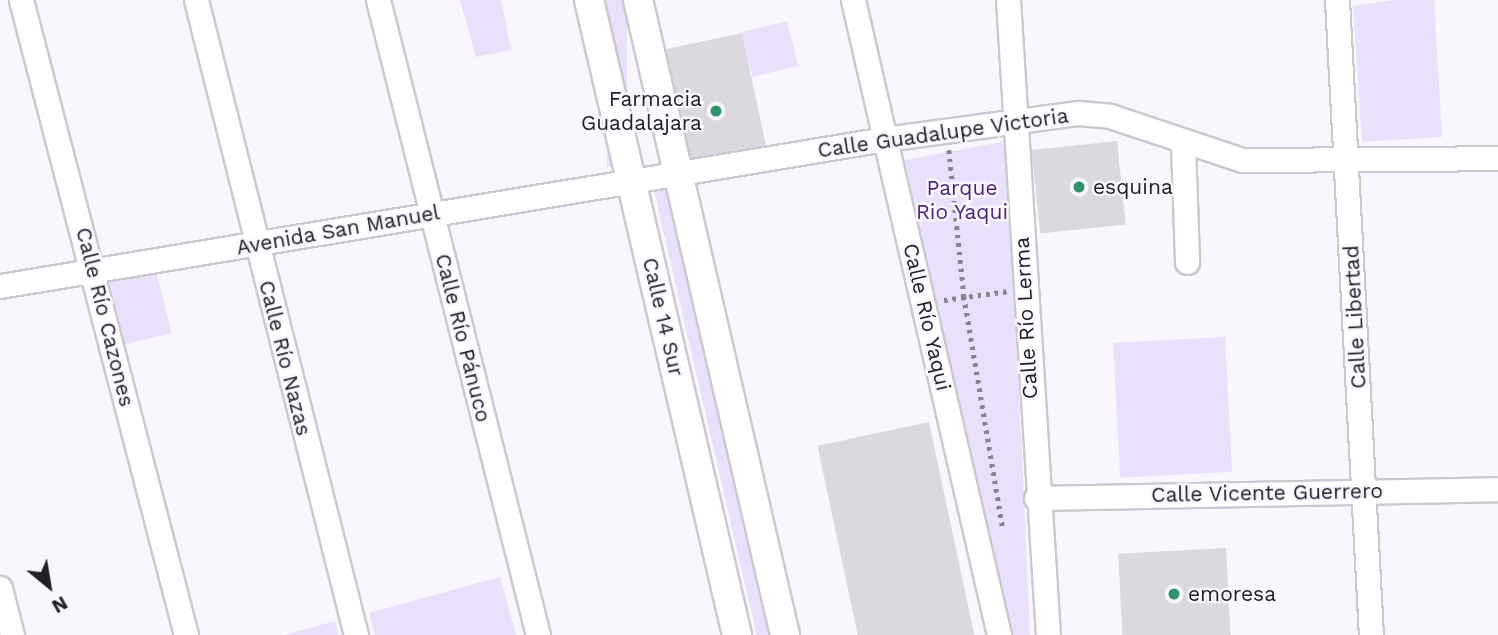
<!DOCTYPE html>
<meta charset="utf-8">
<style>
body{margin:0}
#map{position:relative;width:1498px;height:635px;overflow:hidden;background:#f9f6fe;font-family:"Work Sans",sans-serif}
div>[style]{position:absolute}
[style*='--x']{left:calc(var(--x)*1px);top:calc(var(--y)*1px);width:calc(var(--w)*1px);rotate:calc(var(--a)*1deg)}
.green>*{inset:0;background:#ebe0fc;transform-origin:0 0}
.building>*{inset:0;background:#dbd8df;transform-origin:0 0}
.path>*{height:4.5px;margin-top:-2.25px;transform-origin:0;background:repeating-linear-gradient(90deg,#87858b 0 3.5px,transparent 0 8.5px)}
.roads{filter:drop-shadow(2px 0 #cbc9d0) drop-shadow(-2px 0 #cbc9d0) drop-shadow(0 2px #cbc9d0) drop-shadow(0 -2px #cbc9d0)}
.minor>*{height:23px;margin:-11.5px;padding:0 11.5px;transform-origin:11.5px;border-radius:11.5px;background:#fff}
.major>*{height:28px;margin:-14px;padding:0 14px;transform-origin:14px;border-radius:14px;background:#fff}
.dots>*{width:19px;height:19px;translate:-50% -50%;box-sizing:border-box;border:4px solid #f9f6fe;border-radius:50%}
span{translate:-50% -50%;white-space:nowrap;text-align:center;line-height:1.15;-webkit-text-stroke:5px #f9f6fe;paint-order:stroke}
.poi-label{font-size:21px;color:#212023}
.right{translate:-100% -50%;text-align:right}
.left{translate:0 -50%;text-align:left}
.street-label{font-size:21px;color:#212023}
.park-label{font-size:21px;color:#4e2279}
.north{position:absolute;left:14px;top:551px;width:70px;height:70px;-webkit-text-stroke:5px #f9f6fe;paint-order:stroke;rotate:150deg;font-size:19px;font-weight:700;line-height:28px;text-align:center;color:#212023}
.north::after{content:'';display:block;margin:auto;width:24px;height:32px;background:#212023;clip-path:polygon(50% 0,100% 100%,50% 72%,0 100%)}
</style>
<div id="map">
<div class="green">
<i style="clip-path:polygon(460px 0,501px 0,511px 50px,476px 57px)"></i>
<i style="left:607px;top:0;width:20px;height:167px"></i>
<i style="clip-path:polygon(1393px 0,1434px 0,1442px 137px,1362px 142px,1353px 6px)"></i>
<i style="left:787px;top:21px;width:46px;height:47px;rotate:76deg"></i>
<i style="clip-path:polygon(1006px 141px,1024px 496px,1030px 635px,1010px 635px,905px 160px)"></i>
<i style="left:668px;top:189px;width:458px;height:14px;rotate:77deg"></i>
<i style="left:155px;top:267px;width:68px;height:61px;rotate:76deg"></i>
<i style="left:1225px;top:337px;width:135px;height:112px;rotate:87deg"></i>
<i style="clip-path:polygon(500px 577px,516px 635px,375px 635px,369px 613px)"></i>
<i style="clip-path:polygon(335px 621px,338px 635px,284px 635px)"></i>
</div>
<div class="building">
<i style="left:742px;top:33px;width:115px;height:83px;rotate:78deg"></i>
<i style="left:1117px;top:141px;width:84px;height:86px;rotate:84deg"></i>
<i style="left:929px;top:422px;width:218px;height:114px;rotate:78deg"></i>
<i style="left:1226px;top:548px;width:87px;height:108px;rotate:87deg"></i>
</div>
<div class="path">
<i style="--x:949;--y:150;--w:147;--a:84.1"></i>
<i style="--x:964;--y:296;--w:237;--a:80.5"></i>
<i style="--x:944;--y:300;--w:65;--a:-8"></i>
</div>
<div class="roads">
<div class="minor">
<i style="--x:21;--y:0;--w:656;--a:75.43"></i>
<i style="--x:196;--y:0;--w:655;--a:75.86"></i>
<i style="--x:378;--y:0;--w:655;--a:75.86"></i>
<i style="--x:853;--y:0;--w:652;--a:77.05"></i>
<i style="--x:1008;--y:0;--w:636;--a:86.4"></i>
<i style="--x:1337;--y:0;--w:636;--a:86.94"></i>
<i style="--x:1183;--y:145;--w:117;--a:88"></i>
<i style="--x:0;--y:286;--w:897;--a:-9.43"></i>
<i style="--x:885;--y:139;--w:195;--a:-7.7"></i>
<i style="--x:1078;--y:113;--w:32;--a:5"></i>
<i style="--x:1110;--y:116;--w:139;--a:18.4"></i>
<i style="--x:1242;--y:160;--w:256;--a:-0.4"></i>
<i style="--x:1036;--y:498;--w:462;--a:-1.1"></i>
<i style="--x:0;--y:588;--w:49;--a:75.7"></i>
</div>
<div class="major">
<i style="--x:589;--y:0;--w:652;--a:76.88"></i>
<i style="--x:638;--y:0;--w:652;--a:76.97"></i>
</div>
</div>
<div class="dots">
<i style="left:716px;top:111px;background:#30936e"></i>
<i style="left:1079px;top:187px;background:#30936e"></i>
<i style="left:1174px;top:594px;background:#30936e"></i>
</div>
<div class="poi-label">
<span class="right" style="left:702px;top:111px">Farmacia<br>Guadalajara</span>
<span class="left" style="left:1093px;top:187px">esquina</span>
<span class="left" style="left:1188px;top:594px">emoresa</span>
</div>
<div class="street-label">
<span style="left:943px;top:133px;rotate:-8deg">Calle Guadalupe Victoria</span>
<span style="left:338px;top:230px;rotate:-10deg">Avenida San Manuel</span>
<span style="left:105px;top:317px;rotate:76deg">Calle Río Cazones</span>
<span style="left:663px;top:317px;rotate:77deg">Calle 14 Sur</span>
<span style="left:927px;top:317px;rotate:77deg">Calle Río Yaqui</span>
<span style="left:1355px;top:317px;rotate:-93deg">Calle Libertad</span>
<span style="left:1026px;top:318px;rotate:-93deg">Calle Río Lerma</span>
<span style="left:463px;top:338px;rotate:76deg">Calle Río Pánuco</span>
<span style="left:285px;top:358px;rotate:76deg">Calle Río Nazas</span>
<span style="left:1267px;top:493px;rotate:-1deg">Calle Vicente Guerrero</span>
</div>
<div class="park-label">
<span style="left:962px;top:200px">Parque<br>Rio Yaqui</span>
</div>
<div class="north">N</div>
</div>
